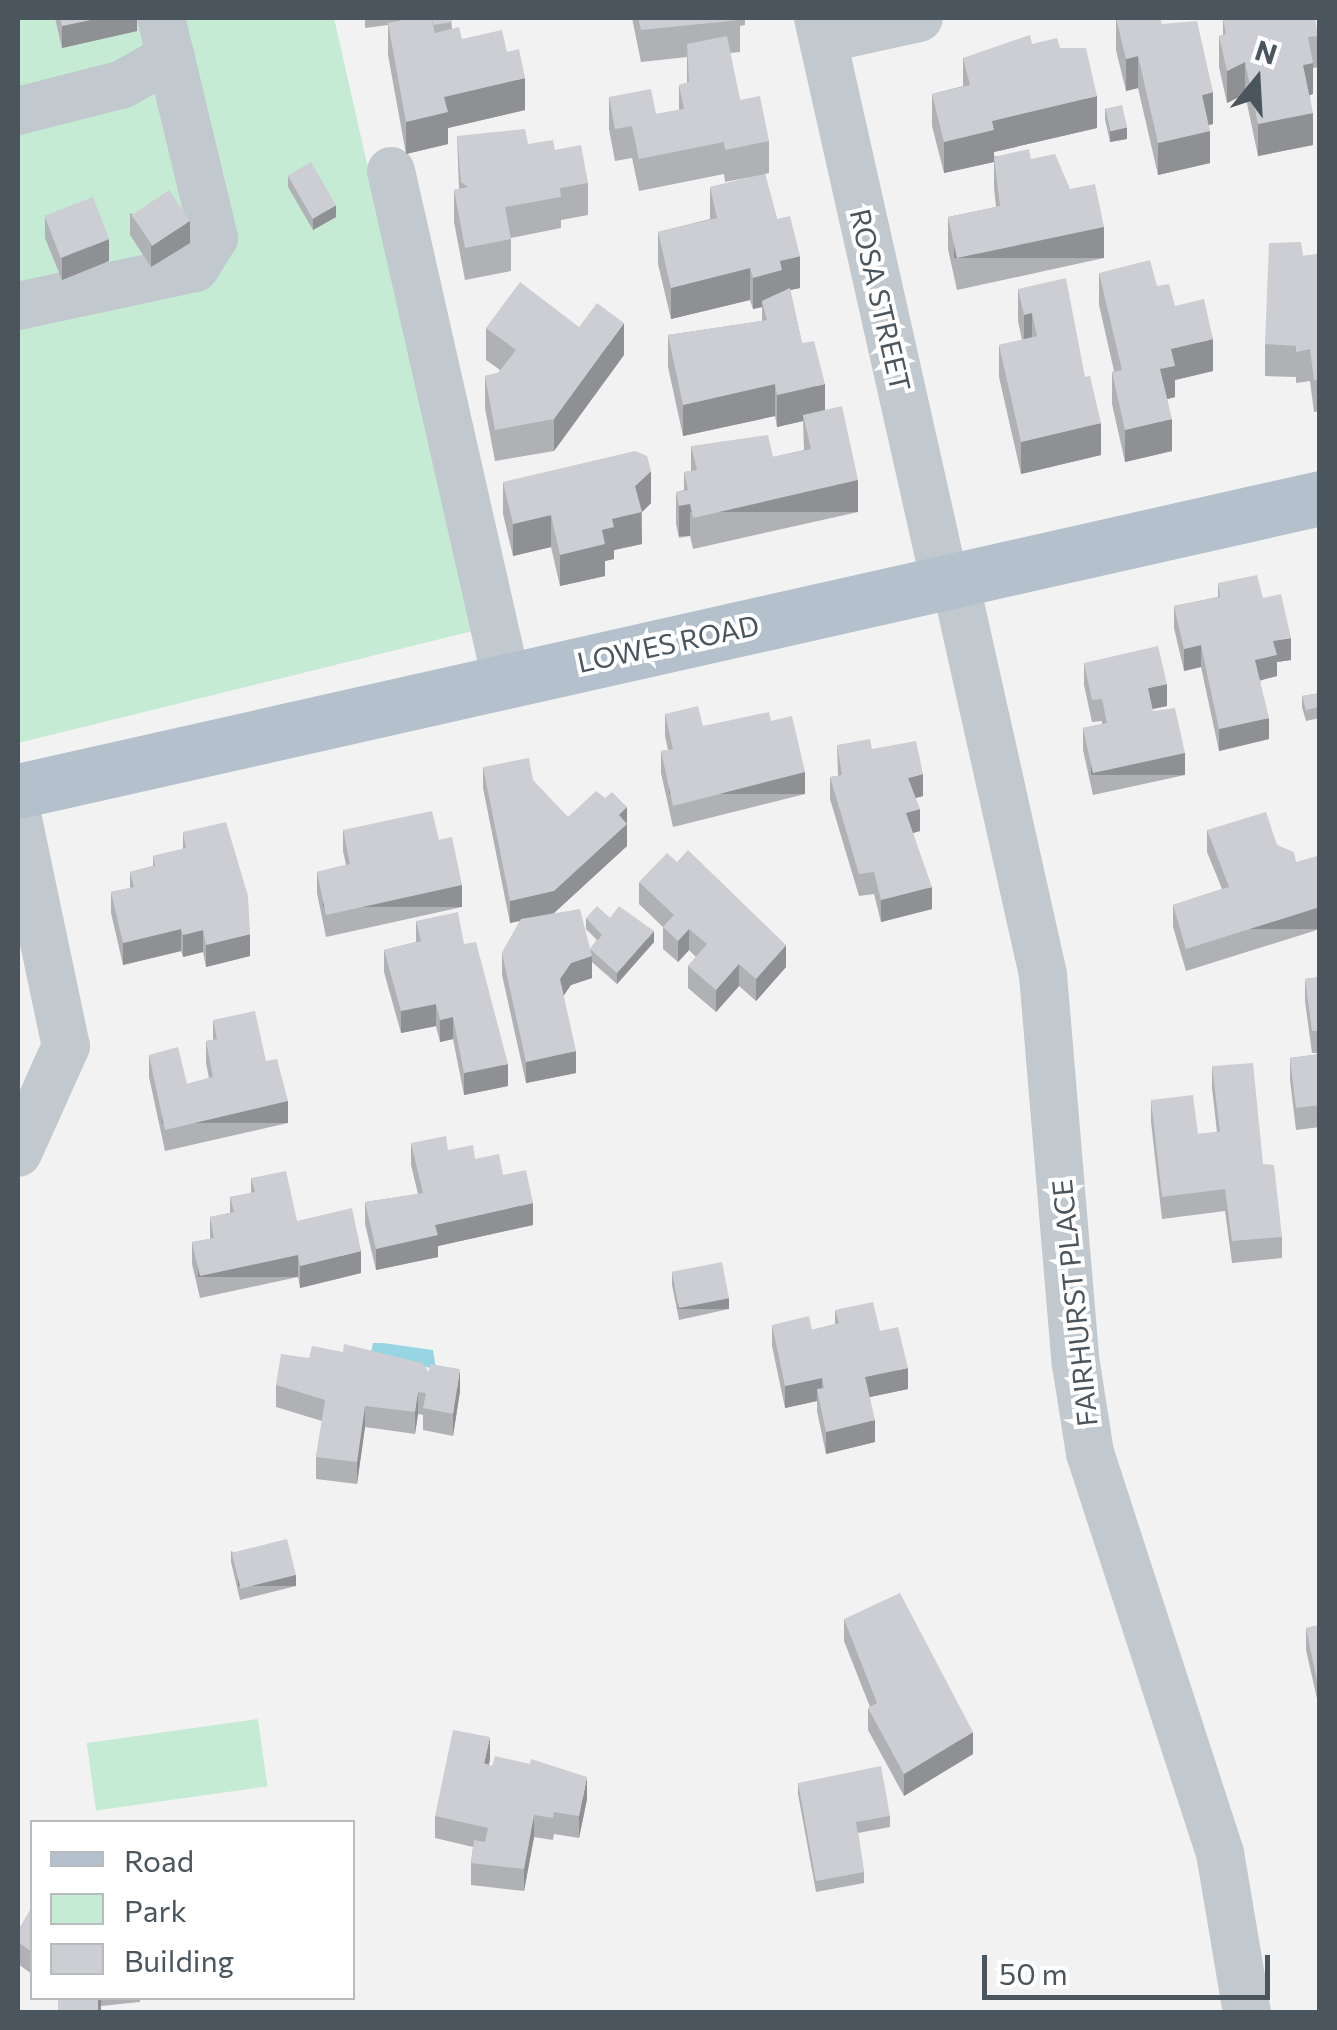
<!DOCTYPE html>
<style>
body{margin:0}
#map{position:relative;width:1337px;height:2030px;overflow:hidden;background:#f3f2f2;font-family:Commissioner,sans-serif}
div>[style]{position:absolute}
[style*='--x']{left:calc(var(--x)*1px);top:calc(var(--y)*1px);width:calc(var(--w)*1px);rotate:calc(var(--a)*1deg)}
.green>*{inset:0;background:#c5ebd4;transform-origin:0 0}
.water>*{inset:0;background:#97d5e4}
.minor>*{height:48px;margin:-24px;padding:0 24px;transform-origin:24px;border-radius:24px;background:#c1c9ce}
.major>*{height:55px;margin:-27.5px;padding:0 27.5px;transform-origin:27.5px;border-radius:27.5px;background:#b4c1cd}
.wall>*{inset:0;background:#afb1b5}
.shaded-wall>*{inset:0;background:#8f9094;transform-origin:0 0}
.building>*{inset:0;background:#ccced3;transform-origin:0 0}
span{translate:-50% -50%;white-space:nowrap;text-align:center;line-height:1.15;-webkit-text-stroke:8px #fff;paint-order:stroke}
.street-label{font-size:28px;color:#4b555d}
.frame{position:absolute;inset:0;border:20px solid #4b555d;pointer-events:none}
.legend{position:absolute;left:30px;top:1820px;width:325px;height:180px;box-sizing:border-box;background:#fff;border:2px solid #b7bbbe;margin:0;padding:12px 18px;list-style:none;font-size:30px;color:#4b555d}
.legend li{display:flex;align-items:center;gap:20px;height:50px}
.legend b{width:50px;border:2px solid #b7bbbe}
.north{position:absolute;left:1207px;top:30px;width:100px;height:100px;-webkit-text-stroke:8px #fff;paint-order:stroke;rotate:18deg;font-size:28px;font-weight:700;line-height:40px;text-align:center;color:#4b555d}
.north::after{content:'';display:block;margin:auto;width:35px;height:45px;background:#4b555d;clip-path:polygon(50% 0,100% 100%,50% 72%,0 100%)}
.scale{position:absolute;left:982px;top:1955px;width:288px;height:45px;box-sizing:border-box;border:5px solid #4b555d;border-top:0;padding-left:12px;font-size:30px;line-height:35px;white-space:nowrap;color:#4b555d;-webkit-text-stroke:8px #fff;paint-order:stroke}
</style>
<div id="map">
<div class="green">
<i style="clip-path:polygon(18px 18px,334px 18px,473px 631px,18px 743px)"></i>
<i style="left:258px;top:1719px;width:68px;height:173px;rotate:82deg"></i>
</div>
<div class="water">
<i style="clip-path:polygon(383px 1343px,433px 1350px,436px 1369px,370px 1356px,373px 1343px)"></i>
</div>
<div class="minor">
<i style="--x:818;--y:18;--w:579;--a:77.33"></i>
<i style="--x:823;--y:39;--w:98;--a:-12.3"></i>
<i style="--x:18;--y:111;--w:108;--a:-14.4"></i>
<i style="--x:123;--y:84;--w:55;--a:-29.4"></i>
<i style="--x:391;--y:171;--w:521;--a:77.24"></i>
<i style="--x:18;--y:306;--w:181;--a:-12.1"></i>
<i style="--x:195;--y:268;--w:36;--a:-58"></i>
<i style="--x:214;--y:238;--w:226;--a:-103.5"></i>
<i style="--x:955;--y:581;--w:404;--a:77.4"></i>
<i style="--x:1043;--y:975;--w:390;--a:85.2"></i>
<i style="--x:1076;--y:1364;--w:90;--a:81.1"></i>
<i style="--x:1090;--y:1453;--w:421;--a:72"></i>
<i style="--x:1220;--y:1853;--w:161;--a:80.4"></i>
<i style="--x:18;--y:819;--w:232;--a:78.1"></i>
<i style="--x:66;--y:1046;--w:117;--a:114.2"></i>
</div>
<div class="major">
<i style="--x:18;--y:791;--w:1335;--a:-12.68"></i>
</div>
<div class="wall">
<i style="clip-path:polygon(55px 18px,137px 18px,137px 31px,62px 48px)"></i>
<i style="clip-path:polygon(365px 18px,451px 18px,452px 29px,462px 39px,507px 52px,525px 110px,448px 128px,448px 144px,406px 154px,388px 55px,388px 25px,365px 28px)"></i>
<i style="clip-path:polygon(632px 18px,745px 18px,745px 25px,740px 26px,740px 52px,730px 53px,740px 100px,769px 141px,769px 173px,765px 174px,777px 219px,800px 288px,790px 290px,802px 343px,858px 512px,693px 549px,690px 536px,679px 538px,676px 524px,676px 492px,684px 490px,684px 472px,691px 471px,691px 446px,773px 457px,804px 450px,803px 421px,777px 427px,775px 416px,683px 436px,668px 367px,668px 335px,762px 321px,762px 307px,753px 309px,750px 300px,671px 319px,658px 264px,658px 232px,710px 219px,710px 187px,762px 175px,725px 182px,724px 174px,639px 191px,632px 158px,615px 161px,609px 129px,609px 97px,656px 114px,679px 110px,679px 85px,687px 83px,687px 57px,641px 62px)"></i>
<i style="clip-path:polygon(1116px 18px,1162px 24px,1213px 124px,1209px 125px,1210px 163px,1158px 175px,1138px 88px,1126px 91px,1116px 50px)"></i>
<i style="clip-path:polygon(1223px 19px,1318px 36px,1318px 67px,1313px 68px,1313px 94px,1310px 95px,1313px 145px,1258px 156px,1245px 94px,1227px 103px,1219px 67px,1219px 36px,1223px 35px)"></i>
<i style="clip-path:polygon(1032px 44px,1060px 48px,1097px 128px,994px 152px,994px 156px,1031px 159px,1104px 258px,957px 290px,948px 249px,948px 217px,996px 207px,994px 188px,994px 162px,944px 173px,932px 126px,932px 94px,963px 86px,963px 58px)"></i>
<i style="clip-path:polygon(1105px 108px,1127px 139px,1110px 142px,1105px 119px)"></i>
<i style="clip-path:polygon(457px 136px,528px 144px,555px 150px,588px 183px,588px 215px,561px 220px,561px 228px,511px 238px,511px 271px,465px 280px,454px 222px,454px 190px,459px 189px)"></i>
<i style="clip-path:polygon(288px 176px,336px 217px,313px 230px,288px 187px)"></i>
<i style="clip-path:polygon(130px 213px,190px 243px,151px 267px,130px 235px)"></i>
<i style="clip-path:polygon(45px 216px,109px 261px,62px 280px,45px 238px)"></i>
<i style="clip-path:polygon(1320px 254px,1320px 411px,1314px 412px,1310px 381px,1296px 383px,1296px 377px,1265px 376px,1265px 344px,1303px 256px)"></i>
<i style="clip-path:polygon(1099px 273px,1157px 286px,1175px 306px,1213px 371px,1175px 380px,1175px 397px,1167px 399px,1172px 451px,1125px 462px,1112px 404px,1112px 372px,1114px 371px,1099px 305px)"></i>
<i style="clip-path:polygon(1018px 289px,1085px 377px,1101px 455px,1021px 474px,999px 377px,999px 345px,1022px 340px,1018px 321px)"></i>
<i style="clip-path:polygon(579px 327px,624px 355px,554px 451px,495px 461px,485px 408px,485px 376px,498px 373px,500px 370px,486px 360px,486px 328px)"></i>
<i style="clip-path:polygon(503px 482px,651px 503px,642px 512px,642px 544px,614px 550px,614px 559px,605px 561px,605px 576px,560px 586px,551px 547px,513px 556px,503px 514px)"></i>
<i style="clip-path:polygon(1218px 583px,1263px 598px,1291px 660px,1277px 662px,1277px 676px,1260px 680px,1269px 739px,1219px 751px,1201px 667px,1184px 671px,1174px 628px,1174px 606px,1218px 597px)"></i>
<i style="clip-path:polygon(1084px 663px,1167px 706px,1152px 709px,1185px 775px,1093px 795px,1083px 750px,1083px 728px,1102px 724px,1102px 721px,1092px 722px,1084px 685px)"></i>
<i style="clip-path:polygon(1320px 693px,1320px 718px,1306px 721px,1302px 707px,1302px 696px)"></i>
<i style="clip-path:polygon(665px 714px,703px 726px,771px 721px,805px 794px,673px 827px,661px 773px,661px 751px,668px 750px,665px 736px)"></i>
<i style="clip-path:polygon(837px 745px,872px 749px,923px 796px,915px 798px,920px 831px,913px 833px,932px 909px,881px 922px,874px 894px,859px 896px,830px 799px,830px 777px,838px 776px)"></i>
<i style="clip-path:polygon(483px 767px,568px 817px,605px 798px,627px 807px,627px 846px,554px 913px,590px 949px,597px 940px,586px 929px,586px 918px,610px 918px,654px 942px,617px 984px,592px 962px,592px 978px,571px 985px,563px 995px,576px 1073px,526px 1083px,502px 975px,502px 953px,520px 921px,510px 923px,483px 788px)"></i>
<i style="clip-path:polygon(343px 830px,439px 840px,462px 907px,326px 937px,317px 893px,317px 872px,346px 865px,343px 851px)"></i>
<i style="clip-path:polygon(1207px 830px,1277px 845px,1296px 862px,1320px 865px,1320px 929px,1186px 971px,1173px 927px,1173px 905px,1222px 889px,1207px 852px)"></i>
<i style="clip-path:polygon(183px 832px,250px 956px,206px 967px,203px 952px,183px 957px,181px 951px,123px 965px,111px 913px,111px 892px,130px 888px,130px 872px,153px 866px,153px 856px,183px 849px)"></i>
<i style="clip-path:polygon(639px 882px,786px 967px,756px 1001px,739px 986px,716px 1012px,688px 988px,688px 966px,696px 957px,689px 950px,678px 962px,663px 949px,663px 927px,639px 904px)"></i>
<i style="clip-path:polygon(416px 921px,464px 944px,508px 1086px,464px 1095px,453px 1039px,440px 1042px,436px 1026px,401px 1033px,384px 972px,384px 950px,416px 942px)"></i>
<i style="clip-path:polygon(1320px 977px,1320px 1053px,1312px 1053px,1305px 1001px,1305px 979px)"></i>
<i style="clip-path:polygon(213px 1020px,266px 1061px,288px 1123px,165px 1151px,149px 1077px,149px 1055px,187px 1084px,209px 1078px,206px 1063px,206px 1041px,213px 1040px)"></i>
<i style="clip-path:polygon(1320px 1054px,1320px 1127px,1296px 1130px,1290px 1080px,1290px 1058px)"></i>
<i style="clip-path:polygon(1212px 1066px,1282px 1237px,1282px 1258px,1232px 1263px,1225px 1211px,1162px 1219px,1151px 1122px,1151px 1100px,1198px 1134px,1217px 1132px,1212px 1088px)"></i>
<i style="clip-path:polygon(411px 1143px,448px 1150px,475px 1159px,503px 1175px,533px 1225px,438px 1246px,438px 1257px,376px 1270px,365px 1224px,365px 1202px,418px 1194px,411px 1165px)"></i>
<i style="clip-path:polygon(251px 1178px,297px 1221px,361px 1273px,300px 1288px,298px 1277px,200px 1298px,192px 1264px,192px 1242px,210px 1239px,210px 1217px,230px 1213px,230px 1197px,251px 1193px)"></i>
<i style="clip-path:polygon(672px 1273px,729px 1309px,679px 1320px,672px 1285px)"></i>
<i style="clip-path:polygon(835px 1310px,880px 1331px,908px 1389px,870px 1397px,875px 1442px,826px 1454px,817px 1411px,817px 1401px,785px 1408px,772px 1346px,772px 1325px,812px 1330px,835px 1324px)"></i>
<i style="clip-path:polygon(309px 1358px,429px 1372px,460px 1391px,453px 1436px,423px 1430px,423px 1415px,418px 1414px,415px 1434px,365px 1427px,357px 1484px,316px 1479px,316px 1457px,322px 1421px,276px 1407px,276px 1385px)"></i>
<i style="clip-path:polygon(231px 1551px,296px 1586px,240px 1600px,231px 1562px)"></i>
<i style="clip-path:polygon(844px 1619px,973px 1754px,904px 1796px,868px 1730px,868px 1708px,870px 1707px,844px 1641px)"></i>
<i style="clip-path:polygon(1320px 1625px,1320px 1712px,1306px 1650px,1306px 1628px)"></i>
<i style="clip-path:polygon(490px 1759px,489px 1765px,587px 1799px,579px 1838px,554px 1834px,553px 1840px,534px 1837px,524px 1891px,471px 1885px,471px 1863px,473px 1847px,435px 1838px,435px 1816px)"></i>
<i style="clip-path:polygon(798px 1783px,890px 1816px,890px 1827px,858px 1833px,864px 1872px,864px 1883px,816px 1892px,798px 1794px)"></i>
<i style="clip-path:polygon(32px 1907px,32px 1974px,18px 1964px,18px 1931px)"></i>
<i style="clip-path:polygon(58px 1998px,140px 1998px,140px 2002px,101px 2006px)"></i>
</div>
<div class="shaded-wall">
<i style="clip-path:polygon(100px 18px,137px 18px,137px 31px,62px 48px,62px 26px)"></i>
<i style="clip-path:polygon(1138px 56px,1138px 88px,1126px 91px,1126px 59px)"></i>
<i style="clip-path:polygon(1245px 62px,1245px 94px,1227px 103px,1227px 71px)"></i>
<i style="clip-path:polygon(1313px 63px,1313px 94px,1303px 97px,1303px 65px)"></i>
<i style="clip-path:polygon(525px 78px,525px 110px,448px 128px,448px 144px,406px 154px,406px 122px,444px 97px)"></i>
<i style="clip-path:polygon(1213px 92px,1213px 124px,1202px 127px,1202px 95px)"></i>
<i style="clip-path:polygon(1097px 96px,1097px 128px,994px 152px,994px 162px,944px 173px,944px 142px,992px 121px)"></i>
<i style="clip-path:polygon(1313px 113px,1313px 145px,1258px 156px,1258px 124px)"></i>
<i style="clip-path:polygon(1127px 127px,1127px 139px,1110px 142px,1110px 131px)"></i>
<i style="clip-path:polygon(1210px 131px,1210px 163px,1158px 175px,1158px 143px)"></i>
<i style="clip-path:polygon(336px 205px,336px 217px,313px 230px,313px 219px)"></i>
<i style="clip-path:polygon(190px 221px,190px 243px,151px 267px,151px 246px)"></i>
<i style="left:1104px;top:227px;width:31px;height:150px;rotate:90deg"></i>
<i style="clip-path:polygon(109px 239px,109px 261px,62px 280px,62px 258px)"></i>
<i style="clip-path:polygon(800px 256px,800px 288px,782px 292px,762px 301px,762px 307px,753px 309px,753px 278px,780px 261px)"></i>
<i style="clip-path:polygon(750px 268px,750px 300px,671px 319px,671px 288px)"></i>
<i style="left:1032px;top:313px;width:32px;height:8px;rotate:90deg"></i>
<i style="clip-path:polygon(624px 323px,624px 355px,554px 451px,554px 419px)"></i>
<i style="clip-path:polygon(1213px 339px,1213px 371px,1175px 380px,1175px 397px,1160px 401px,1160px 369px,1171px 349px)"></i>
<i style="clip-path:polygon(775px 384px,775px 416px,683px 436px,683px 405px)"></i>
<i style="clip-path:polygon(825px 384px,825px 416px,803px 415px,803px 421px,777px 427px,777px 395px)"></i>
<i style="clip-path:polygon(1172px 419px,1172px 451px,1125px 462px,1125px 430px)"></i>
<i style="clip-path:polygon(1101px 423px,1101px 455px,1021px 474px,1021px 442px)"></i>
<i style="clip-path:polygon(651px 471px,651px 503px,641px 513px,642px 544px,614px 550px,614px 559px,605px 561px,605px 576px,560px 586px,560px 555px,602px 530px,635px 486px)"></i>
<i style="left:858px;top:480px;width:32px;height:169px;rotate:90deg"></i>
<i style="left:690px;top:504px;width:32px;height:11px;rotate:90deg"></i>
<i style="clip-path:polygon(551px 515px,551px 547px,513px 556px,513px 524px)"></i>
<i style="clip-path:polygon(1291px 638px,1291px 660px,1277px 662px,1277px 676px,1255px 682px,1255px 660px,1273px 641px)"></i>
<i style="clip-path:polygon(1201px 645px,1201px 667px,1184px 671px,1184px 649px)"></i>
<i style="clip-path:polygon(1167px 684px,1167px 706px,1148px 710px,1148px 688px)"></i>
<i style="clip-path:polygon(1269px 718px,1269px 739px,1219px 751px,1219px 729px)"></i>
<i style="left:1185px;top:753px;width:22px;height:94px;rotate:90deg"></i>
<i style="left:805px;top:772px;width:22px;height:136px;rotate:90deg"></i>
<i style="clip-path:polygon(923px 774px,923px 796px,908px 800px,908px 778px)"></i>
<i style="clip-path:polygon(627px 807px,627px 846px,554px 913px,510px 923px,510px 901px)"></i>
<i style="clip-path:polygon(920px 809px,920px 831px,906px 835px,906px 813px)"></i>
<i style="left:462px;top:885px;width:22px;height:139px;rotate:90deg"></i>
<i style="clip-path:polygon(932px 887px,932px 909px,881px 922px,881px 900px)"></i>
<i style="left:1320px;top:907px;width:22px;height:140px;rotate:90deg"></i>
<i style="clip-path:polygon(181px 929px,181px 951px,123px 965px,123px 943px)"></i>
<i style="clip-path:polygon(689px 929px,689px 950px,678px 962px,678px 941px)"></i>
<i style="clip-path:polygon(203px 930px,203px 952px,183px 957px,183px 935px)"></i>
<i style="clip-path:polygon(654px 931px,654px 942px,617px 984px,617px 973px)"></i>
<i style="clip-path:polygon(250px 934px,250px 956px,206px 967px,206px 945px)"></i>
<i style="clip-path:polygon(786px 945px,786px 967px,756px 1001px,756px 979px)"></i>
<i style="clip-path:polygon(592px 956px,592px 978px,571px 985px,560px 1001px,560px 979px,571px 963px)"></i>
<i style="clip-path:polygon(739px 964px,739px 986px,716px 1012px,716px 990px)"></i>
<i style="clip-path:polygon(436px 1004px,436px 1026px,401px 1033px,401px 1011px)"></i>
<i style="clip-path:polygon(453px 1017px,453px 1039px,440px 1042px,440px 1020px)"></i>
<i style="clip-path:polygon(576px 1051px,576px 1073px,526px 1083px,526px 1062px)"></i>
<i style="clip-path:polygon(508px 1064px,508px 1086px,464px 1095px,464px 1073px)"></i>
<i style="left:288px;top:1101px;width:22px;height:126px;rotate:90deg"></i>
<i style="clip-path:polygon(533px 1203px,533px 1225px,438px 1246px,438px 1257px,376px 1270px,376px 1249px,435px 1225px)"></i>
<i style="clip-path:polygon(361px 1251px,361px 1273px,300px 1288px,300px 1266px)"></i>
<i style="left:298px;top:1255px;width:22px;height:100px;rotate:90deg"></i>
<i style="left:729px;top:1298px;width:11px;height:51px;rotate:90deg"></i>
<i style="clip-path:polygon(908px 1368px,908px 1389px,865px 1398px,865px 1377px)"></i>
<i style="clip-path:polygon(460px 1369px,460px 1391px,453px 1436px,453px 1414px)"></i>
<i style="clip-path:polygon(822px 1378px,822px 1400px,817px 1389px,817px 1401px,785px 1408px,785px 1386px)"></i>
<i style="clip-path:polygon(418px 1392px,418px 1414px,415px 1434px,415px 1412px)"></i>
<i style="clip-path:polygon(365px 1406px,365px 1427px,357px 1484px,357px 1462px)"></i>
<i style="clip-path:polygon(875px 1420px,875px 1442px,826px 1454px,826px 1432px)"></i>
<i style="left:296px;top:1575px;width:11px;height:58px;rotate:90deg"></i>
<i style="clip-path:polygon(973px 1732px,973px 1754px,904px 1796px,904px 1774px)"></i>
<i style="clip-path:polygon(490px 1737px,490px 1759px,484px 1785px,484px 1763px)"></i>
<i style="clip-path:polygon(587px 1777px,587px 1799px,579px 1838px,579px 1816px)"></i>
<i style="clip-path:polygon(534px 1815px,534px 1837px,524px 1891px,524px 1869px)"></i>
<i style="left:98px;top:1998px;width:3px;height:14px"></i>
</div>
<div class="building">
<i style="clip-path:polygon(60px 18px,100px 18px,62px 26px)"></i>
<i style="clip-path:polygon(413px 18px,431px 18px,435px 33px,459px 27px,462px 39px,502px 30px,507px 52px,519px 49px,525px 78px,444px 97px,448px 112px,406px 122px,388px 23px)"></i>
<i style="clip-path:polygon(432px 18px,451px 18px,452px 22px,433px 25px)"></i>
<i style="clip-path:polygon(638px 18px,739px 18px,740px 20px,641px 30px)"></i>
<i style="clip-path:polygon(1116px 18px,1160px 18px,1162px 24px,1197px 21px,1213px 92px,1202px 95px,1210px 131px,1158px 143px,1138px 56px,1126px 59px)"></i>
<i style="clip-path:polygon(1230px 18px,1315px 18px,1318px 36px,1308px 37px,1313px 63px,1303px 65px,1313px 113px,1258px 124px,1245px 62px,1227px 71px,1219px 36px,1226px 34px,1223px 19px)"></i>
<i style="clip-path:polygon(1030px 35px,1032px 44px,1057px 38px,1060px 48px,1086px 48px,1097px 96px,992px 121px,994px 130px,944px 142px,932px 94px,970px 85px,963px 58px)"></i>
<i style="clip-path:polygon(727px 36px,740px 100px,760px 96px,769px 141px,725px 150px,724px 142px,639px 159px,632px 126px,615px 129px,609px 97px,651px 89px,656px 114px,684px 109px,679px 85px,689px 82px,687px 44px)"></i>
<i style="left:1122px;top:105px;width:23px;height:17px;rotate:77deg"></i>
<i style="clip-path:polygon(525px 129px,528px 144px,553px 140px,555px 150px,581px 145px,588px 183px,560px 188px,561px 197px,505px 207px,511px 239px,465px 248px,454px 190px,468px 187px,461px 182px,457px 136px)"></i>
<i style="clip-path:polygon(1029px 149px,1031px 159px,1055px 154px,1070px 189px,1095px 184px,1104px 227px,957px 258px,948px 217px,1000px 206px,994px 157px)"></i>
<i style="left:311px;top:162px;width:50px;height:27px;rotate:60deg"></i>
<i style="clip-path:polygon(765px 174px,777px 219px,790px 216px,800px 256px,780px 261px,782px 270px,753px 278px,750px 268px,671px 288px,658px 232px,717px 218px,710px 187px)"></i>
<i style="left:169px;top:190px;width:37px;height:45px;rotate:56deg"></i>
<i style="left:93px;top:197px;width:45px;height:52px;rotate:69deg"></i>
<i style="clip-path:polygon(1301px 242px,1303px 256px,1320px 254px,1320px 379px,1314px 380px,1310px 349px,1296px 352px,1296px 346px,1265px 344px,1269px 243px)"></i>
<i style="clip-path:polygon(1150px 260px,1157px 286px,1169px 284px,1175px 306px,1204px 299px,1213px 339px,1171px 349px,1175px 366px,1160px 369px,1172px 419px,1125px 430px,1112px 372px,1122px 370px,1099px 273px)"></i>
<i style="clip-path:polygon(1066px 278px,1085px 377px,1090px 376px,1101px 423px,1021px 442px,999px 345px,1037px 336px,1032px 313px,1024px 315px,1018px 289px)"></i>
<i style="clip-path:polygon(520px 282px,579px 327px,597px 303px,624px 323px,554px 419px,495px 430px,485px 376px,498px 373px,516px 350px,486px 328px)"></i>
<i style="clip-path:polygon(790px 288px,802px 343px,814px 341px,825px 384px,777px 395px,775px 384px,683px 405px,668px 335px,767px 320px,762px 301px)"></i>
<i style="clip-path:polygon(842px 406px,858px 480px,693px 518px,690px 504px,679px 506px,676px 492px,688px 490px,684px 472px,697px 470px,691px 446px,768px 435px,773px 457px,811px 449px,803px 415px)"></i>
<i style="clip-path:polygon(635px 451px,647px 456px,651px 471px,635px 486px,642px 512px,612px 519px,614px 527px,602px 530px,605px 544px,560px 555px,551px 515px,513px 524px,503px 482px)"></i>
<i style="clip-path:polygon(1257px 575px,1263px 598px,1281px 594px,1291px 638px,1273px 641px,1277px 655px,1255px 660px,1269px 718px,1219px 729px,1201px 645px,1184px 649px,1174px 606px,1220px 597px,1218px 583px)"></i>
<i style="clip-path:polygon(1158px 646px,1167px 684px,1148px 688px,1153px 711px,1175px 708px,1185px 753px,1093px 773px,1083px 728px,1107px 723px,1102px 699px,1092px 700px,1084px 663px)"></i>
<i style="clip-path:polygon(1320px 693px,1320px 707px,1306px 710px,1302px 696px)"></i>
<i style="clip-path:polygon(698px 706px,703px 726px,769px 712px,771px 721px,792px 716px,805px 772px,673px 806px,661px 751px,673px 749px,665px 714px)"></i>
<i style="clip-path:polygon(870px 739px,872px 749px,916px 741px,923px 774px,908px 778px,920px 809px,906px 813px,932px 887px,881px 900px,874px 872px,859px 874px,830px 777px,842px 775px,837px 745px)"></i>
<i style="clip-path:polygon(529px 758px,533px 780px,568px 817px,596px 791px,605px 798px,612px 792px,627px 807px,619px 815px,627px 824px,554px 891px,510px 901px,483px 767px)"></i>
<i style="clip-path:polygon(432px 811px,439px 840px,452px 837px,462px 885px,326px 915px,317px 872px,350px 864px,343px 830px)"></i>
<i style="clip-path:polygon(1266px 812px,1277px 845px,1294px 852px,1296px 862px,1317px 856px,1320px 865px,1320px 907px,1186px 949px,1173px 905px,1229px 887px,1207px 830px)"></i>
<i style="clip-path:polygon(226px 822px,248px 896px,250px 934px,206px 945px,203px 930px,183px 935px,181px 929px,123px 943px,111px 892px,134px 887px,130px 872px,155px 866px,153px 856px,186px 848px,183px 832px)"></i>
<i style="clip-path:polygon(688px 850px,786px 945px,756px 979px,739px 964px,716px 990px,688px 966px,707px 944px,689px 929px,678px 941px,663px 927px,674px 915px,639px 882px,667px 853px,677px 862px)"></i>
<i style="clip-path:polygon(597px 906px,610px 918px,619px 906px,654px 931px,617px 973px,590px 949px,602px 935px,586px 918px)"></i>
<i style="clip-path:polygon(580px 909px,592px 956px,571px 963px,560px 979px,576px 1051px,526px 1062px,502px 953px,521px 919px)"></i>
<i style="clip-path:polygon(458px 912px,464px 944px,476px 942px,508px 1064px,464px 1073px,453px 1017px,440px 1020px,436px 1004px,401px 1011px,384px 950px,421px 941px,416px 921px)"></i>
<i style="clip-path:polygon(1320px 977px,1320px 1031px,1312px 1031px,1305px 979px)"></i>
<i style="clip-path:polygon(255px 1011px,266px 1061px,277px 1059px,288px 1101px,165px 1130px,149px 1055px,178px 1047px,187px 1084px,213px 1077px,206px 1041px,217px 1039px,213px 1020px)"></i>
<i style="clip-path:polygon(1320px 1054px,1320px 1105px,1296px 1108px,1290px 1058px)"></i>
<i style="clip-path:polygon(1253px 1063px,1263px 1164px,1274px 1165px,1282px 1237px,1232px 1241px,1225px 1189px,1162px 1197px,1151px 1100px,1193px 1095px,1198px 1134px,1220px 1132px,1212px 1066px)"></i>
<i style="clip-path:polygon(446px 1136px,448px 1150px,473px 1145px,475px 1159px,499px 1154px,503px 1175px,526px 1170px,533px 1203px,435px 1225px,438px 1235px,376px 1249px,365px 1202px,423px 1193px,411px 1143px)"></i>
<i style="clip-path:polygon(286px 1171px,297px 1221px,352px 1208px,361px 1251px,300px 1266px,298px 1255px,200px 1276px,192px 1242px,214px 1238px,210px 1217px,234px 1212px,230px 1197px,255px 1192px,251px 1178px)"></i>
<i style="left:722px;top:1262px;width:37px;height:51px;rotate:79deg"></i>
<i style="clip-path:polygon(873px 1302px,880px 1331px,898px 1327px,908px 1368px,865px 1377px,875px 1420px,826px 1432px,817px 1389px,824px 1388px,822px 1378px,785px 1386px,772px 1325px,809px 1316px,812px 1330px,839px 1323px,835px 1310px)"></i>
<i style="clip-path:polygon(344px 1344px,422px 1363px,429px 1372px,430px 1364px,460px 1369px,453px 1414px,423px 1408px,426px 1393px,418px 1392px,415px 1412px,365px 1406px,357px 1462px,316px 1457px,325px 1400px,276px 1385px,281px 1354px,309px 1358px,312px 1346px,343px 1352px)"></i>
<i style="left:287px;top:1539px;width:37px;height:57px;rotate:76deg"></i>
<i style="clip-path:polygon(900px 1593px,973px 1732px,904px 1774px,868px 1708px,877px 1703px,844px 1619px)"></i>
<i style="clip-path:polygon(1320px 1625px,1320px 1690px,1319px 1690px,1306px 1628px)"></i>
<i style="clip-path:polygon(453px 1730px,490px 1737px,484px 1763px,492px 1766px,495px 1756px,530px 1764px,531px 1759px,587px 1777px,579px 1816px,554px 1812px,553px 1818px,534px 1815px,524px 1869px,471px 1863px,474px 1840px,485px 1842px,488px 1828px,435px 1816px)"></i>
<i style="clip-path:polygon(881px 1766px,890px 1816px,856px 1822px,864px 1872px,816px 1881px,798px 1783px)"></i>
<i style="clip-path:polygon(32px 1907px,32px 1952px,18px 1942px,18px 1931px)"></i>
<i style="left:58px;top:1998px;width:40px;height:14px"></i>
</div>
<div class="street-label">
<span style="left:881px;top:300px;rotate:77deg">ROSA STREET</span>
<span style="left:668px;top:643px;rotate:-12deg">LOWES ROAD</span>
<span style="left:1074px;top:1303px;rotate:-96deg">FAIRHURST PLACE</span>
</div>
<div class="frame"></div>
<ul class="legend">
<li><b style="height:12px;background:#b4c1cd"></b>Road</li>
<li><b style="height:28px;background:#c5ebd4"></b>Park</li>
<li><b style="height:28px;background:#ccced3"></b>Building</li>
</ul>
<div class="north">N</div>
<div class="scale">50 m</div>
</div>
